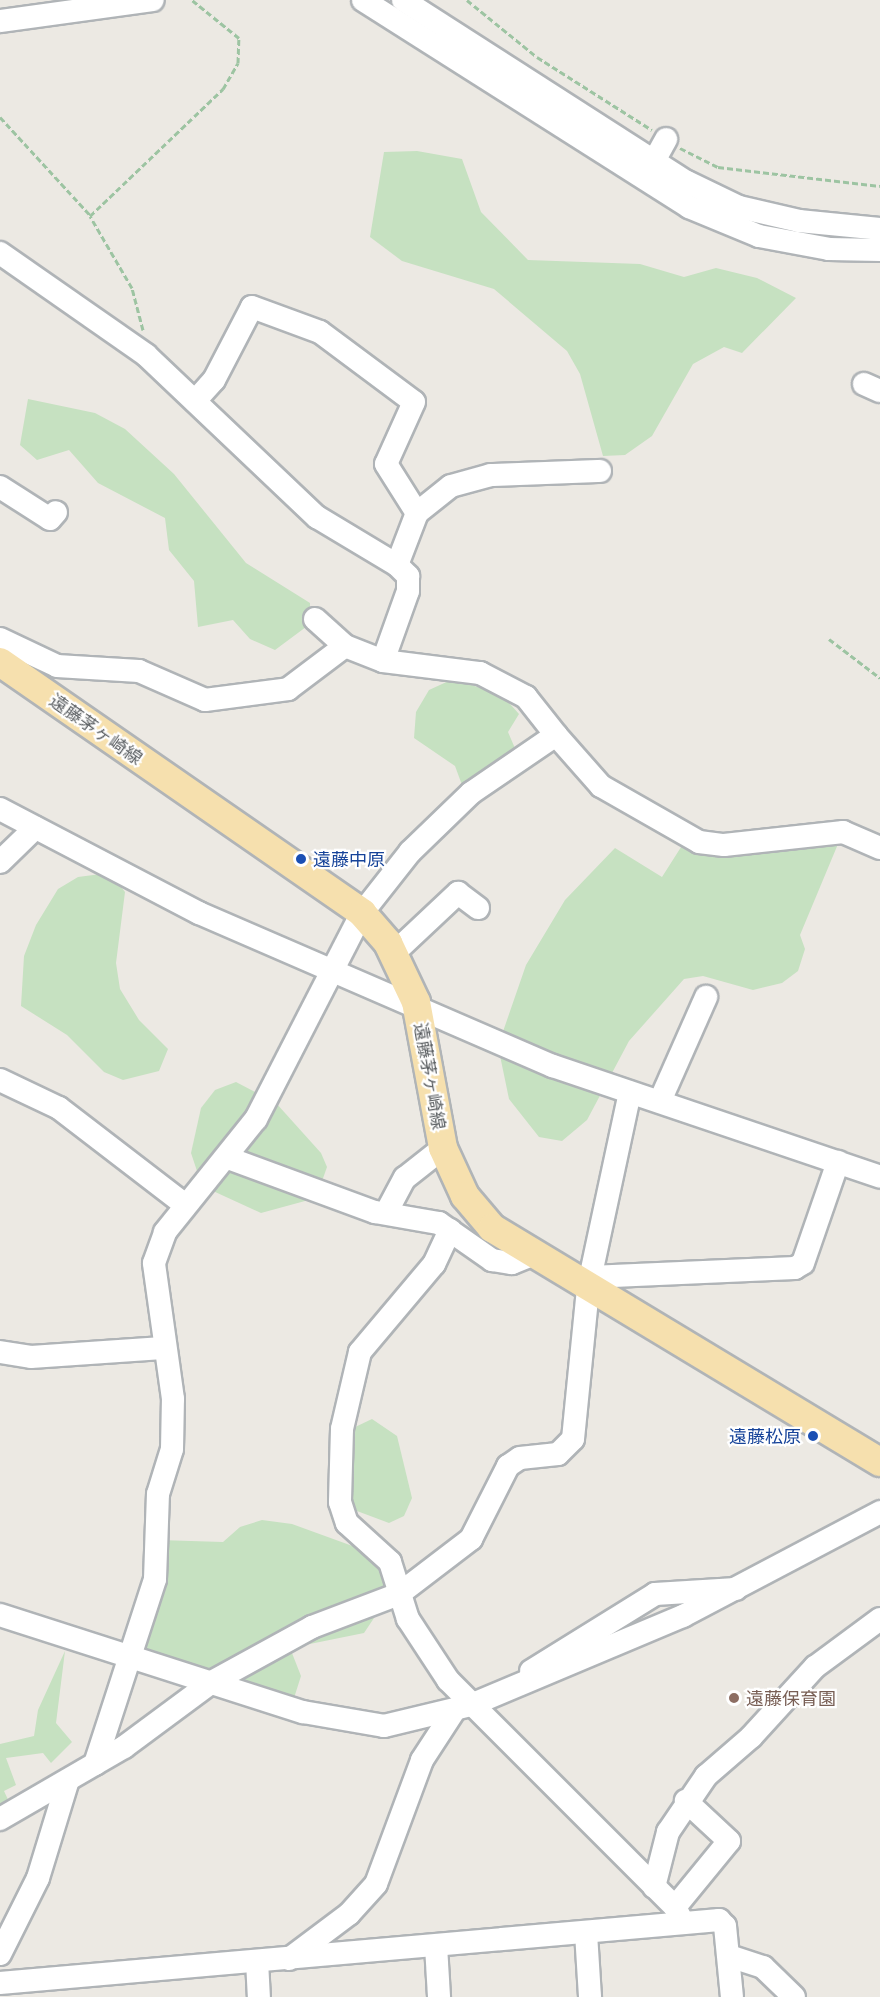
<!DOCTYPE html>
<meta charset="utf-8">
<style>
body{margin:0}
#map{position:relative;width:880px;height:1997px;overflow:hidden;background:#ece9e3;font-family:"Open Sans","Noto Sans JP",sans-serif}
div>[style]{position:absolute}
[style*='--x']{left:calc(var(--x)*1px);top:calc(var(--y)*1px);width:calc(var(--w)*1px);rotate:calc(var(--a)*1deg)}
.green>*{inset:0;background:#c6e1c1}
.path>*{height:3px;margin-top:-1.5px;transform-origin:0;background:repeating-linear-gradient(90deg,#9dc4a2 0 6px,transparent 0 9px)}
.roads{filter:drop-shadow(2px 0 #b0b4b7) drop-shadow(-2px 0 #b0b4b7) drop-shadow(0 2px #b0b4b7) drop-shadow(0 -2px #b0b4b7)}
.minor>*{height:22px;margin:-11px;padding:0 11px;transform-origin:11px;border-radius:11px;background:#fff}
.major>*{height:28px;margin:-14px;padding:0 14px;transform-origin:14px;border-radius:14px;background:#f6e0ae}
.dots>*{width:16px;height:16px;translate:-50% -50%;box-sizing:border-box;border:3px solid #fff;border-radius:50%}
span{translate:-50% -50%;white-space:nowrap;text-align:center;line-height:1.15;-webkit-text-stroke:4.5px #fff;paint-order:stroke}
.street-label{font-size:18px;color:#5b5f62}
.transit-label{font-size:18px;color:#164399}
.left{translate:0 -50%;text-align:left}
.right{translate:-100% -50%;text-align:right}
.education-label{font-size:18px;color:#785e54}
</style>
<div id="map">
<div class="green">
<i style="clip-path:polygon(417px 151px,462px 159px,481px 212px,528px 260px,640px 264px,684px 277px,716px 268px,757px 278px,796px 298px,742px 353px,724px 347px,693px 364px,652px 436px,625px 455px,603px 456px,580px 374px,567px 351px,494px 289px,402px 261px,370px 237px,384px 152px)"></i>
<i style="clip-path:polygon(28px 399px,95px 413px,125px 429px,174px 474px,246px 563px,310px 603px,310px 624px,275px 650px,250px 639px,233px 620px,198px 627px,194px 581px,169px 550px,165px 518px,98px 483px,69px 450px,37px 460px,20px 445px)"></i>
<i style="clip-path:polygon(453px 679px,502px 695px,519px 714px,508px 732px,517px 753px,462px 785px,455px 766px,414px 738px,416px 712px,429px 690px)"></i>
<i style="clip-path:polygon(683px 844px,838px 844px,800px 935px,805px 949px,798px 971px,782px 983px,753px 990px,703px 976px,684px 979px,629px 1041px,587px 1120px,562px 1141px,539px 1137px,509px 1099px,498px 1046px,526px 965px,565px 900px,615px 848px,662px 877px)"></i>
<i style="clip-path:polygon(101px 874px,115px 879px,125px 892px,116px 963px,120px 989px,139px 1020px,168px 1049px,159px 1071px,123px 1080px,104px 1072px,67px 1035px,21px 1006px,24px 956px,36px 925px,58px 889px,78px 877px)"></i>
<i style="clip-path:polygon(236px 1082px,276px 1103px,321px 1153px,327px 1167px,316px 1198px,261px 1213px,213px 1191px,198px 1174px,191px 1153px,201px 1108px,215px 1090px)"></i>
<i style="clip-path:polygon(372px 1419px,397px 1436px,412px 1498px,404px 1516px,389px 1523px,357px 1511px,332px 1462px,351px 1429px)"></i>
<i style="clip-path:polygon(262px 1520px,292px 1524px,380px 1556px,387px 1569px,384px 1603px,364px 1633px,290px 1648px,301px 1676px,294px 1698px,140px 1651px,159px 1540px,223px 1542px,240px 1527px)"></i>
<i style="clip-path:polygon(65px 1651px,56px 1723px,72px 1742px,51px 1763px,43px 1753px,6px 1758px,16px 1785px,4px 1791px,11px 1806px,0 1812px,0 1744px,34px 1736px,38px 1710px)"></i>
</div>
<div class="path">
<i style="--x:467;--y:0;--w:90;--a:39.2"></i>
<i style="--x:537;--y:57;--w:136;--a:32.4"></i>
<i style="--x:0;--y:117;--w:133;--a:47.4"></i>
<i style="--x:680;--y:148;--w:42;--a:26.6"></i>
<i style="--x:718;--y:167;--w:163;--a:6.7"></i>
<i style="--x:143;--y:330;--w:43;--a:-104.7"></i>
<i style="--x:132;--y:288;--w:83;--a:-120.3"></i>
<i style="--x:90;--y:216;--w:184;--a:-43.7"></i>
<i style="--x:223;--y:89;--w:30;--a:-60"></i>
<i style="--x:238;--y:63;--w:25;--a:-88"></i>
<i style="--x:239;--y:38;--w:60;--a:-141"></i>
<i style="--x:829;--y:639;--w:64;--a:37.4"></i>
</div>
<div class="roads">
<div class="minor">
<i style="--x:363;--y:0;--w:386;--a:32.4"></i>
<i style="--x:689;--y:207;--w:76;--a:22.5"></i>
<i style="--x:759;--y:236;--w:71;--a:10.5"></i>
<i style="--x:829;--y:249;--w:51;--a:1.1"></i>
<i style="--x:403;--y:0;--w:337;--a:32.7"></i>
<i style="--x:687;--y:182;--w:58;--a:25.7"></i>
<i style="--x:739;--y:207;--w:62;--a:13.1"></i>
<i style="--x:799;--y:221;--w:81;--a:5.6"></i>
<i style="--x:0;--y:21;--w:154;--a:-7.8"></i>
<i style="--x:654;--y:161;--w:25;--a:-61"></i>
<i style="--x:0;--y:253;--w:178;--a:34.9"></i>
<i style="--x:146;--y:355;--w:236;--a:43.5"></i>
<i style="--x:317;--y:517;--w:93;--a:31"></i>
<i style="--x:397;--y:565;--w:16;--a:45"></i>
<i style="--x:408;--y:576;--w:15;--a:90"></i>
<i style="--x:408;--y:591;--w:74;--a:109.7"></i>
<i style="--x:383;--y:661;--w:98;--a:7.1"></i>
<i style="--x:480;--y:673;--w:52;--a:27.6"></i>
<i style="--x:526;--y:697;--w:48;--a:51.7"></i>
<i style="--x:864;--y:384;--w:17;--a:24"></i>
<i style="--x:195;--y:401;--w:28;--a:-48"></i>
<i style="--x:214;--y:380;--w:82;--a:-62.5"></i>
<i style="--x:252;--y:307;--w:72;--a:20.2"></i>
<i style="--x:320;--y:332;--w:117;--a:36.7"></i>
<i style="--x:414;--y:402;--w:68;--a:114.3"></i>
<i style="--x:386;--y:464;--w:58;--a:57.7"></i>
<i style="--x:0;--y:487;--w:59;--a:32.6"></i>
<i style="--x:50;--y:519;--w:9;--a:-49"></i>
<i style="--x:397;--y:565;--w:56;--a:-69"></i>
<i style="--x:417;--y:513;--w:43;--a:-38.5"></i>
<i style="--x:451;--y:486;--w:41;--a:-15.4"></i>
<i style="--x:491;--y:475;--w:109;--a:-2.1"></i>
<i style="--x:315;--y:619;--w:40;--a:42"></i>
<i style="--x:345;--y:646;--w:41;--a:21.5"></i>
<i style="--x:0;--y:639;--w:63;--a:25.3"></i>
<i style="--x:57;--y:666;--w:82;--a:3.5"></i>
<i style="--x:139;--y:671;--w:72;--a:23.7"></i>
<i style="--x:205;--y:700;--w:84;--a:-7.5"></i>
<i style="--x:288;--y:689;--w:71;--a:-37"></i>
<i style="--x:0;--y:809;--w:225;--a:27.6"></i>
<i style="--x:199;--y:913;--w:386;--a:23.4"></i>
<i style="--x:553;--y:1066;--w:345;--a:18.7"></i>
<i style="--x:0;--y:862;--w:49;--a:-44.2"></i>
<i style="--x:394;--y:953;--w:88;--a:-43.2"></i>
<i style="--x:458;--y:893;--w:25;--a:37"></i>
<i style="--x:0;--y:1080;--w:65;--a:25.4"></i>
<i style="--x:59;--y:1108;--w:158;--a:37.5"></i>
<i style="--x:660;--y:1101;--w:114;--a:-66.1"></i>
<i style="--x:228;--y:1158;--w:157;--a:20.2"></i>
<i style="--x:375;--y:1212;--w:65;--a:9.8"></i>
<i style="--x:439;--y:1223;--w:65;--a:34.9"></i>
<i style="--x:492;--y:1260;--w:20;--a:9"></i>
<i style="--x:512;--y:1263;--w:22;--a:-22"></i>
<i style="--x:386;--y:1213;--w:40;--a:-62"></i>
<i style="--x:405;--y:1178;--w:48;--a:-38.3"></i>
<i style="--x:450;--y:1230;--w:38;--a:115"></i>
<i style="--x:434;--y:1264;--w:115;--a:130.1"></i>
<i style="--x:360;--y:1352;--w:79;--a:103.2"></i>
<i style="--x:342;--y:1429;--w:73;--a:91.6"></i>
<i style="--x:340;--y:1502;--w:22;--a:72"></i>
<i style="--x:347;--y:1523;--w:58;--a:42.2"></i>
<i style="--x:390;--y:1562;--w:60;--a:72.5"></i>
<i style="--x:408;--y:1619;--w:73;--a:56.7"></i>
<i style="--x:448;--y:1680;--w:321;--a:45"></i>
<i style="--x:675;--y:1907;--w:18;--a:63"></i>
<i style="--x:590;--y:1277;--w:205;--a:-2.5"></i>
<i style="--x:795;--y:1268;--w:9;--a:-32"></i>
<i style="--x:803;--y:1263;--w:107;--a:-70.9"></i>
<i style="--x:0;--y:1352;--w:31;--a:9"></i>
<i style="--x:31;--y:1357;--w:132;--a:-3.9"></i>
<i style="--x:0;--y:1615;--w:318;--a:17.8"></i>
<i style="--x:303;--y:1712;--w:82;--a:9.8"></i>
<i style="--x:384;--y:1726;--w:89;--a:-13.6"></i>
<i style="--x:471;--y:1705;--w:230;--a:-22.8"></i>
<i style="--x:683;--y:1616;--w:223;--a:-27.8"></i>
<i style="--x:531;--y:1671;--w:146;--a:-31.8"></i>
<i style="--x:655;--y:1594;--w:81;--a:-3.5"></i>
<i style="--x:95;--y:1764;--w:194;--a:-72"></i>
<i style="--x:155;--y:1579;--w:85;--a:-88"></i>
<i style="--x:158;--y:1494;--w:47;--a:-72.7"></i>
<i style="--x:172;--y:1449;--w:50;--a:-88.9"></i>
<i style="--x:173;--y:1399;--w:137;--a:-98"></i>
<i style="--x:154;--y:1263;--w:33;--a:-70"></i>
<i style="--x:165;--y:1232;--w:145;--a:-51.2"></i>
<i style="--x:256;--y:1119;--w:232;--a:-62.8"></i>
<i style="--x:362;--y:913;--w:78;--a:-51.8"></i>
<i style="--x:410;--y:852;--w:85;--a:-44"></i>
<i style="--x:471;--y:793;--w:103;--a:-34.3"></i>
<i style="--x:556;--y:735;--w:68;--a:48.6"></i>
<i style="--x:601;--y:786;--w:113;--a:29.7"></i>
<i style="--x:699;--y:842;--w:25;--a:7"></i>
<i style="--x:724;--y:845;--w:120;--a:-6.2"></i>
<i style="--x:843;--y:832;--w:40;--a:23.4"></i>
<i style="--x:0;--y:1819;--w:143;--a:-30.1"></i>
<i style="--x:124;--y:1747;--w:109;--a:-36.5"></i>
<i style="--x:212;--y:1682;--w:114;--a:-28.8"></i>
<i style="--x:312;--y:1627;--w:93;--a:-20.8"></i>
<i style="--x:399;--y:1594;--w:91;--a:-37.4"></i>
<i style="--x:471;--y:1539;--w:82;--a:-63.1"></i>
<i style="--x:508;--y:1466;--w:14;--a:-34"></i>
<i style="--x:520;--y:1458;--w:38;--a:-6"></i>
<i style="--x:558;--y:1454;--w:21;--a:-45"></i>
<i style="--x:573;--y:1439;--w:152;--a:-84.3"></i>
<i style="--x:588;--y:1288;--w:200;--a:-77.9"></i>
<i style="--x:654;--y:1887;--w:57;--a:-75.7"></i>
<i style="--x:668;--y:1832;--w:68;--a:-55.8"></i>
<i style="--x:706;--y:1776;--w:60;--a:-40.9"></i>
<i style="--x:751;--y:1737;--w:95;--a:-47.6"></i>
<i style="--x:815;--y:1667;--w:81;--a:-36.4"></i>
<i style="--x:675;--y:1907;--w:85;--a:-50.7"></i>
<i style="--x:729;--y:1841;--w:59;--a:-137.1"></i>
<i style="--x:586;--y:1933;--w:64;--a:86.4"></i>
<i style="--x:436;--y:1946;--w:51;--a:86.6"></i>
<i style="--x:0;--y:1954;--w:85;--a:-63.4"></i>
<i style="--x:38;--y:1878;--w:102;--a:-73"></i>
<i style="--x:729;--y:1956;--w:36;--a:18"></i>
<i style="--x:763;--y:1967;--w:43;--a:44.1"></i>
<i style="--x:289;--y:1959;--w:75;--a:-36.9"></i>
<i style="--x:349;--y:1914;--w:40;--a:-48"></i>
<i style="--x:376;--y:1884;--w:132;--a:-69.6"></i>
<i style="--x:422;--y:1760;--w:59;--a:-56.9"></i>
<i style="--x:257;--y:1961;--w:36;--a:87"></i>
<i style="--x:0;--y:1983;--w:722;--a:-5.01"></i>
<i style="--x:719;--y:1920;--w:8;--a:45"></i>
<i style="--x:725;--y:1926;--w:71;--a:84.4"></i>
</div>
<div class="major">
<i style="--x:0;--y:662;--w:441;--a:34.7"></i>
<i style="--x:362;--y:913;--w:40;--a:49"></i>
<i style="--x:388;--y:943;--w:65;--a:64.6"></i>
<i style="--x:416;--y:1002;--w:148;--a:79.5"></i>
<i style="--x:443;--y:1148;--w:53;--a:65.4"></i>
<i style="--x:465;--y:1196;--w:42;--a:49.8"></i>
<i style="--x:492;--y:1228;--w:453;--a:31.1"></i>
</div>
</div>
<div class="dots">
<i style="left:301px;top:859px;background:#1a4fb4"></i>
<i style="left:813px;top:1436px;background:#1a4fb4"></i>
<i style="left:734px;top:1698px;background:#8d6e63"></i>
</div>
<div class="street-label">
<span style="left:96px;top:729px;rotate:35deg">遠藤茅ヶ崎線</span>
<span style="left:430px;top:1076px;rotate:80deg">遠藤茅ヶ崎線</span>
</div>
<div class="transit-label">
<span class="left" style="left:313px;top:859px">遠藤中原</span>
<span class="right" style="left:801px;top:1436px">遠藤松原</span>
</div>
<div class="education-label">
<span class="left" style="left:746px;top:1698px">遠藤保育園</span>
</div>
</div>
